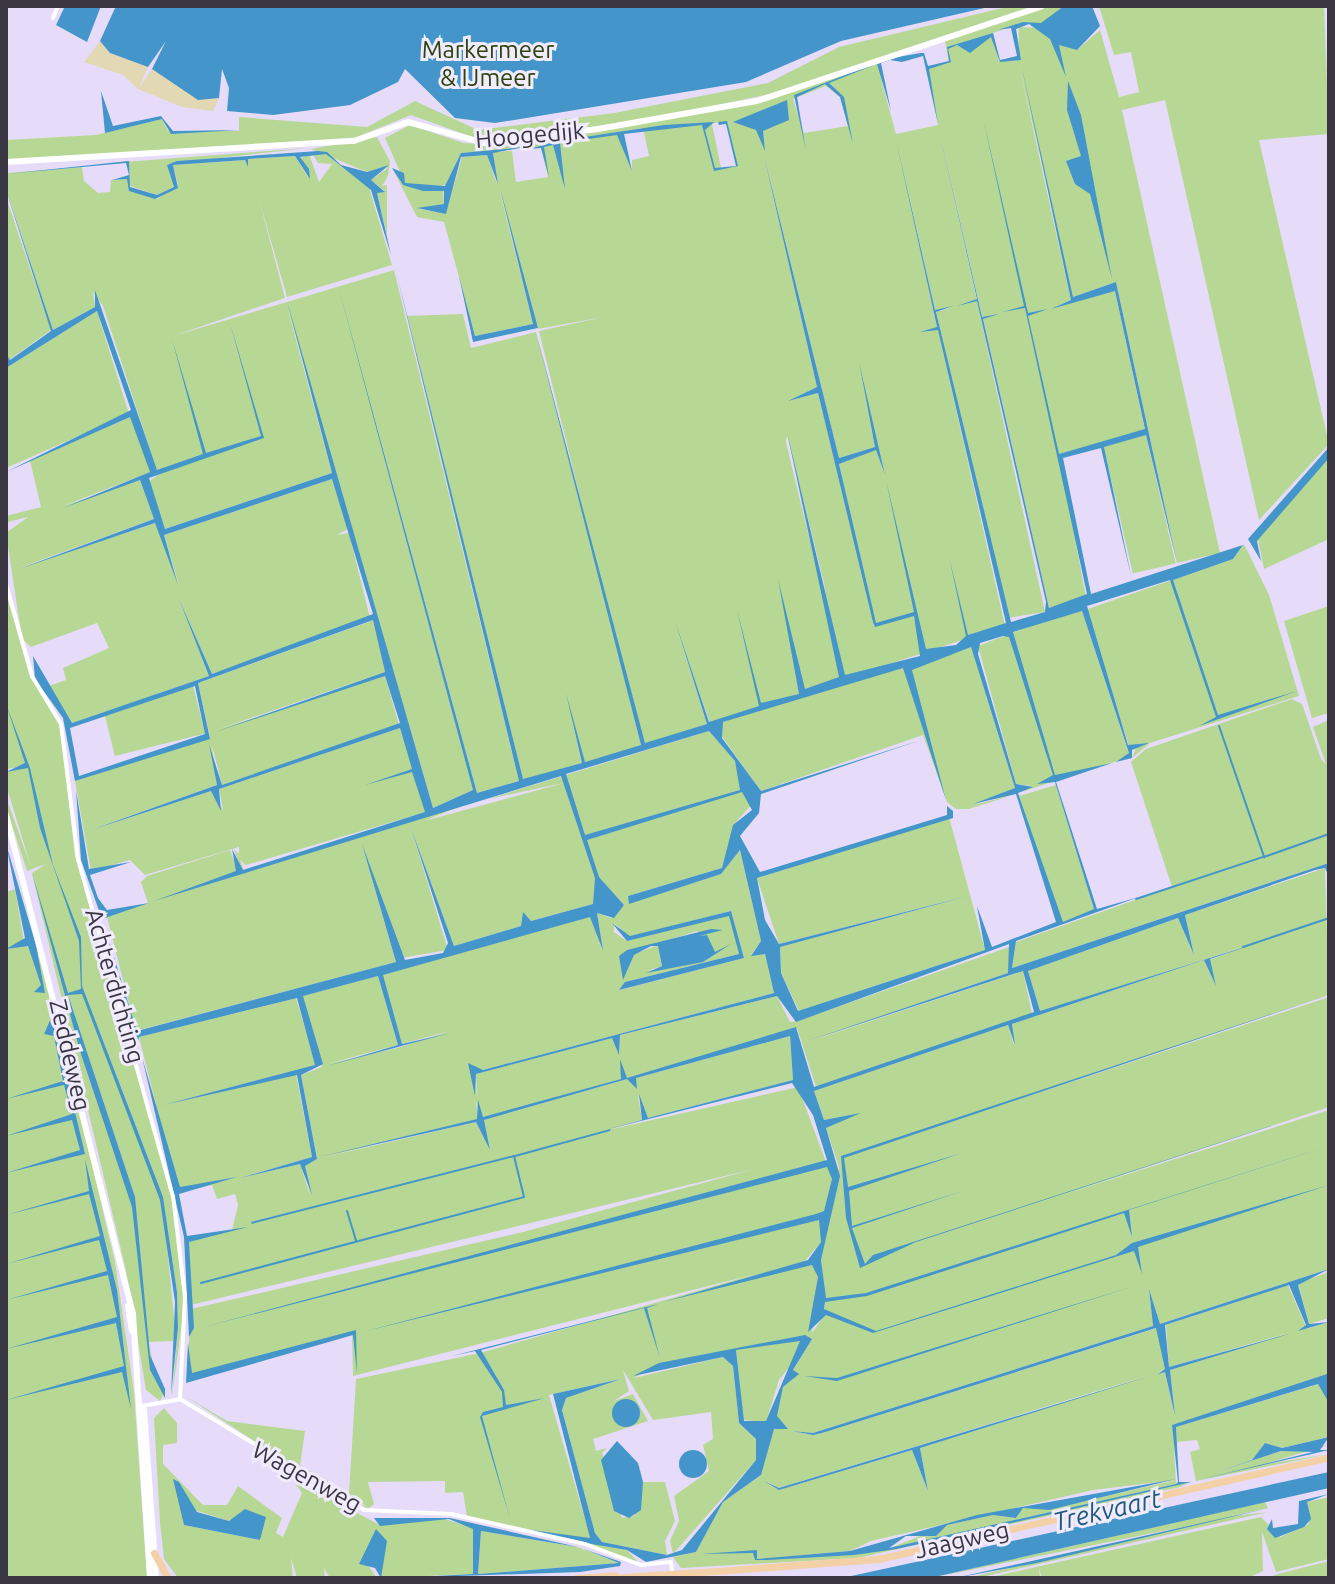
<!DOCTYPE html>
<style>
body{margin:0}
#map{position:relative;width:1335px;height:1584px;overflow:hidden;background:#e6dcfa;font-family:Ubuntu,sans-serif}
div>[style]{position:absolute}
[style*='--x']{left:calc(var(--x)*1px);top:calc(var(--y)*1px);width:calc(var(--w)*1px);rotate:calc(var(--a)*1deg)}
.green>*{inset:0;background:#b7d894;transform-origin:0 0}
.sand>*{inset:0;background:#e2d8b3}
.water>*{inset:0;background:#4495ca}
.round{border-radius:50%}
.stream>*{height:2px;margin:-1px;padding:0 1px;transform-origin:1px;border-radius:1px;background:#4495ca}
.street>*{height:4px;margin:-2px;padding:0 2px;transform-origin:2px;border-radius:2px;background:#fff}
.secondary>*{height:6px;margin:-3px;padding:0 3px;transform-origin:3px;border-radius:3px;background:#fff}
.primary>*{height:7px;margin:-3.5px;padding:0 3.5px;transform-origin:3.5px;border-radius:3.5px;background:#f3d0a6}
span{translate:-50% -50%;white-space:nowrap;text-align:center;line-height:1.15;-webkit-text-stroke:6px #f1ebfe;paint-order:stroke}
.park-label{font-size:24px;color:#2d430b}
.street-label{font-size:24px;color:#3a3641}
.water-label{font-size:26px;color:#1e597e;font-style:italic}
.frame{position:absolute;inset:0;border:8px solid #3a3641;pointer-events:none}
</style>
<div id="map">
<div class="green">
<i style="clip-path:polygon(1011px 6px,1038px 6px,775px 93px,651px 119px,483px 141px,411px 115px,352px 139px,6px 160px,6px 140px,96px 135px,162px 119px,168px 131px,239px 131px,239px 117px,367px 127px,415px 101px,478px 130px,614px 113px,768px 83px,839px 47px)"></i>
<i style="clip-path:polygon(evenodd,1047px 6px,1064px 6px,1043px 24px,1023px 22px,993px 33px,999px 61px,1018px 60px,1019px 27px,1040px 28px,1077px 50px,1100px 30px,1119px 97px,1139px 92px,1131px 52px,1114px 55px,1099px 6px,1324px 6px,1329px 134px,1259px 140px,1329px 444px,1259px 520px,1165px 100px,1122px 110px,1220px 553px,1177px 563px,1116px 282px,1073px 297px,1019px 65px,1071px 300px,1058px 306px,1115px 291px,1145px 430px,1059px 454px,1086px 597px,1049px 608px,983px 318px,993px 316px,982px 317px,940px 132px,1045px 612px,1007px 618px,936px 312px,953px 307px,935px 310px,903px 169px,937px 328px,924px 331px,938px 329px,1005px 626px,710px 723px,678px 632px,707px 724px,646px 744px,634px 716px,641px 746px,585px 762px,572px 721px,582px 763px,523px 780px,407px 316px,463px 314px,471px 348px,536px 332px,627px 688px,539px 331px,604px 317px,538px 329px,499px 188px,533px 324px,475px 336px,444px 222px,417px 217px,392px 168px,403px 185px,443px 190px,444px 204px,418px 209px,446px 213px,462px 157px,487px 155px,497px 184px,493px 152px,512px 151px,516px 182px,548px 177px,541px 148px,529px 148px,530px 141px,765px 101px,923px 47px,879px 63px,882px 83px,896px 134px,938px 125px,927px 68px,949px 62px,945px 41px,1047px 6px,826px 86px,840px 97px,848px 126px,804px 133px,793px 99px,826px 86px,1047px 6px,718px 122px,727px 122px,736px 166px,721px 168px,712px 124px,718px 122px,1047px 6px,643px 128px,649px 156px,632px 160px,632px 170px,617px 134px,562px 142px,643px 128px,1047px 6px,764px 156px,839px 458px,875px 447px,860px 367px,884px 474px,876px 449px,839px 464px,875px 627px,818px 393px,791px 400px,817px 387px,764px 156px,1047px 6px,787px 435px,824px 583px,830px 624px,786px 442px,787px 435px)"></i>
<i style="clip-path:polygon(410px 125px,464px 143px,525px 147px,461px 153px,446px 185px,425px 188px,405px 183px,385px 138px)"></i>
<i style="clip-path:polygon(377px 137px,390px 161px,388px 176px,382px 186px,387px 185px,387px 235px,377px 193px,385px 191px,371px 180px,389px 167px,367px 172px,311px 149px)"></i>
<i style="clip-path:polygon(307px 148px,168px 164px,174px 187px,157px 195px,130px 186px,129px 161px,97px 164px)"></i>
<i style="clip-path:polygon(312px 153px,326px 154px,369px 187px,392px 265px,287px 297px,259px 199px,285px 298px,173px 336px,394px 270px,519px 781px,477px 793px,368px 394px,473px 790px,433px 808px,286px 303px,332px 473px,165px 529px,149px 481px,174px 465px,157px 471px,103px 306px,93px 292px,95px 307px,53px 330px,6px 190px,7px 173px,82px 167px,84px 181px,98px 193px,110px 192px,111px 180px,127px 179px,130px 191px,157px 199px,178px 185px,173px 165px,245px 160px,248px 167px,248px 159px,295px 156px,309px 179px,299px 159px,309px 154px,319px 182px,332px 164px,318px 163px)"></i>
<i style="clip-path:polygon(6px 197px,51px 330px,9px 360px,6px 354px)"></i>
<i style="clip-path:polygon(97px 311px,129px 414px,6px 468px,6px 368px)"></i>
<i style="clip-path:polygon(130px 417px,151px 472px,63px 506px,140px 480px,154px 519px,19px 568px,156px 523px,179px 585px,164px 535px,332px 479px,348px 529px,337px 535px,349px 533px,370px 618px,212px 674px,179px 599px,209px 676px,72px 723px,46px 687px,66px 680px,63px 668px,109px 648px,97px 623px,31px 647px,22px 639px,6px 533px,28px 517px,8px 522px,6px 516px,41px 507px,30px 461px)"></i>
<i style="left:1146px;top:435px;width:132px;height:44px;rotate:77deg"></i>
<i style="clip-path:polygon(1329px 458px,1329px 539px,1264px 569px,1257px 535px)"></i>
<i style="clip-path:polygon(1244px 544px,1269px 595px,1299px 696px,1150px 743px,1132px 758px,1136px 748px,1129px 746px,1085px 610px,1233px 559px)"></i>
<i style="clip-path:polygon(6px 593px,30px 677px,60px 725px,75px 856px,173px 1200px,184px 1309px,172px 1396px,178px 1328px,177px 1292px,162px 1193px,175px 1328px,173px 1341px,149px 1342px,155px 1378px,166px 1389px,160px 1401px,146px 1390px,126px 1271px,32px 873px,46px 864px,27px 871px,6px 807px,6px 797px,31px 867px,6px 785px,6px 772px,26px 766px,6px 769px)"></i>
<i style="clip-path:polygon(1329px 606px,1329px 713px,1312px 718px,1284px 621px)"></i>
<i style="clip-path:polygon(1075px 609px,1082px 611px,1130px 757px,1018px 793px,1032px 786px,1016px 784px,978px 646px)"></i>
<i style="clip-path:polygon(evenodd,374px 620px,385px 672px,216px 730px,385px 676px,399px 725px,222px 785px,212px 745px,217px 785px,91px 830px,211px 791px,223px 810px,219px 789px,400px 728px,426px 812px,246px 865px,240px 860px,244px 871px,483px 797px,424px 821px,564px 783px,488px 799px,709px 731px,735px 761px,753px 803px,736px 822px,722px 868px,628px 896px,630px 903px,721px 874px,740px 850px,761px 941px,751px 955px,765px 954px,774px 993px,483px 1070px,475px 1072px,471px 1063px,477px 1096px,476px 1074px,613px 1037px,619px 1054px,620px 1035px,777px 996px,790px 1022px,797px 1021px,1012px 946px,1008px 973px,807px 1042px,1023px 971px,1032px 1014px,816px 1087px,797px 1028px,628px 1078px,636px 1084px,636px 1078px,790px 1036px,793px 1080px,648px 1118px,638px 1095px,642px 1120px,608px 1130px,798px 1087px,832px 1178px,821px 1242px,800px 1267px,813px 1265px,818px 1277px,812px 1333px,825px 1314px,821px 1260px,839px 1167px,826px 1128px,851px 1116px,824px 1120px,814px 1091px,1008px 1025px,1014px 1045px,1012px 1024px,1204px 960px,1216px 986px,1209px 960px,1244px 947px,1040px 1012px,1028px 971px,1178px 918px,1194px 955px,1185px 915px,1325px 868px,1329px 995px,977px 1113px,1329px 997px,1329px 1107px,1059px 1196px,1329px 1110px,1329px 1269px,1160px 1324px,1149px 1289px,1153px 1326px,813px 1433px,792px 1431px,813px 1435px,822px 1433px,1157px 1328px,1165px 1369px,1158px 1373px,1165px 1372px,1175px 1417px,1170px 1370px,1292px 1332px,1169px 1367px,1166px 1325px,1288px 1285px,1307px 1329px,1329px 1322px,1329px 1383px,1327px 1375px,1173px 1425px,1176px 1484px,888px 1549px,947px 1525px,993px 1515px,1016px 1518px,1023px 1508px,1054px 1508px,1176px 1480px,1093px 1490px,871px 1541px,850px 1551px,759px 1559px,897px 1549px,1192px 1481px,1180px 1487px,857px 1558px,681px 1568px,673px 1557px,696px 1552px,723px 1502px,760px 1476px,783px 1387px,812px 1339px,779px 1380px,766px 1422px,743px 1420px,736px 1350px,659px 1364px,634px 1378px,723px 1357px,733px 1366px,739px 1423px,756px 1439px,756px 1460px,673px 1554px,670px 1541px,679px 1521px,674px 1496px,709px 1471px,703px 1445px,713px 1439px,711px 1412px,653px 1420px,623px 1370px,629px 1391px,614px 1401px,633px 1394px,648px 1421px,593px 1439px,596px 1451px,607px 1448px,602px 1453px,622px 1518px,634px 1516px,643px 1482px,665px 1482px,675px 1521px,665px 1541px,667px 1555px,602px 1542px,595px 1533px,562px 1410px,566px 1398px,621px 1379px,549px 1395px,592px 1543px,627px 1550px,639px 1563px,572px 1538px,467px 1517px,463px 1492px,445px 1493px,445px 1481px,368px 1482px,374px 1504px,368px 1509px,332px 1489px,368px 1508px,349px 1494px,356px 1379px,480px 1353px,756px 1274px,353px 1376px,352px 1333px,187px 1375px,191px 1309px,523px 1232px,754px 1169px,191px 1305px,186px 1242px,232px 1230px,238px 1205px,235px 1194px,217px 1199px,212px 1185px,178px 1192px,139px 1037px,296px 998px,316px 1065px,163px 1105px,296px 1074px,312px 1157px,240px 1178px,300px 1164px,310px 1195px,305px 1166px,317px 1159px,301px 1075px,322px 1067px,302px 996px,378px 976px,398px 1045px,327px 1064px,401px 1047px,450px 1031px,402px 1044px,382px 975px,591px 916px,602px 951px,597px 913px,611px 918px,624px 905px,600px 878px,593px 904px,531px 921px,523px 913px,521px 926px,454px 946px,411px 828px,448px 950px,401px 958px,362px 844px,396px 962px,136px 1031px,107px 917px,148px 903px,141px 882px,147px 876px,230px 850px,238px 872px,241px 870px,234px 849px,239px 854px,239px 847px,145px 875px,130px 860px,91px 871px,75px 781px,210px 737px,198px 683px,374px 620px,731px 911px,744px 958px,620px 990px,625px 982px,739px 954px,730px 915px,627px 941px,614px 932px,614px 923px,630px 937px,731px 911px,374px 620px,697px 931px,714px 951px,676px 966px,647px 971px,662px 966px,658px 945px,634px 954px,627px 971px,619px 956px,697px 931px,374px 620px,621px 1064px,627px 1079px,483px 1120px,490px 1149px,476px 1122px,320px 1158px,478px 1119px,476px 1101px,483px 1118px,622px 1079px,621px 1064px,374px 620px,1153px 1374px,920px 1448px,928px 1491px,912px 1450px,779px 1490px,764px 1480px,779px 1488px,1153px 1374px)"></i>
<i style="clip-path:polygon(971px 647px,1015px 788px,974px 805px,1016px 794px,969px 809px,956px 809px,947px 802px,923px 735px,761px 791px,720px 734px,723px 722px,735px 717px)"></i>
<i style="left:193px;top:685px;width:50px;height:93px;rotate:76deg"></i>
<i style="clip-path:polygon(1292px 699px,1302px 704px,1321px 759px,1326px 764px,1313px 727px,1329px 720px,1329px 863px,1012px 968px,1016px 942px,1172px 887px,1131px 762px,1146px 749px)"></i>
<i style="clip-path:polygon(1056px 785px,1094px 909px,1063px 923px,1019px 796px)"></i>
<i style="clip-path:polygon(949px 817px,985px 950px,799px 1011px,781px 973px,780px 947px,968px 896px,779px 944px,757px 878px)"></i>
<i style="clip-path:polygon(19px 880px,27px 890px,115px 1262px,134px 1392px,147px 1578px,6px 1578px,6px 892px,15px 889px,24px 942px,31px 951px,36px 944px)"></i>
<i style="clip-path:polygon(1329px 1272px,1329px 1318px,1309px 1324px,1298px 1283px)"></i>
<i style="clip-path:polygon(1319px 1384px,1329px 1403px,1329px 1437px,1282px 1448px,1265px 1443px,1252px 1460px,1218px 1472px,1281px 1451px,1329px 1445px,1261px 1465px,1329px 1454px,1196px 1481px,1190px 1452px,1200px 1449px,1197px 1440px,1177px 1442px,1176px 1427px)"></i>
<i style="clip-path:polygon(185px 1396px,227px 1421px,305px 1431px,300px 1466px,328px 1480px,328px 1489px)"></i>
<i style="clip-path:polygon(evenodd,164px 1408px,177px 1423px,177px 1443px,163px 1445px,163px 1464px,203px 1505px,227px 1505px,238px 1486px,282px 1518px,276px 1533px,283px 1537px,302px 1493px,292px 1479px,380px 1525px,441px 1518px,473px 1528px,473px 1574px,381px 1578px,374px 1540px,364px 1560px,377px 1578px,330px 1578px,324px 1568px,325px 1578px,297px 1578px,291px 1558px,293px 1578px,178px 1578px,164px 1559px,160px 1523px,154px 1418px,164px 1408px,176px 1482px,194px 1510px,229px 1521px,241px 1514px,261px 1540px,184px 1525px,176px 1482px)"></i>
<i style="clip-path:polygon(1329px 1497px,1329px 1559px,1276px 1572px,1262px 1532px,1263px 1571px,1248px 1578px,1042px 1578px,1039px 1568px,1040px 1578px,987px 1578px,1261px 1517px,1280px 1537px,1309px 1524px,1307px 1502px)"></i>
<i style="clip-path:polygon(1265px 1502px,1268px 1508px,1232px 1516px,1268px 1512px,977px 1578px,967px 1578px,1193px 1525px,930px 1578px)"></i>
<i style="clip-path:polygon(481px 1531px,578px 1547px,619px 1563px,478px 1574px)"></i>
<i style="clip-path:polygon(1329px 1561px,1329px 1578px,1266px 1578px,1278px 1574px)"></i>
</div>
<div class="sand">
<i style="clip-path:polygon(100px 41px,110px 53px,148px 67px,139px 88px,152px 69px,198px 99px,219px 98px,213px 111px,182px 107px,138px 89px,123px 75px,84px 62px)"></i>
</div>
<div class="water">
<i style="clip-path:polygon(65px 6px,101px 6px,87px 42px,56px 25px)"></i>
<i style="clip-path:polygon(116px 6px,993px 6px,841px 41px,746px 82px,495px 123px,455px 118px,405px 69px,398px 82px,350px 105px,273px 115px,227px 111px,229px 88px,222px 69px,219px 98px,198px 100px,152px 69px,166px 41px,148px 67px,110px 53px,100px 41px)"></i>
<i style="clip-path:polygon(1064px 6px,1092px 6px,1100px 26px,1077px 50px,1059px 45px,1066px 77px,1050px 39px,1029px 24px,1016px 29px,1021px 60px,1000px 62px,991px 37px,970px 53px,957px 45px,948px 49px,951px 62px,929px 69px,938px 124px,923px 56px,902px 62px,890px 60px,881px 63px,891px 111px,877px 64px,829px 83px,844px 97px,853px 144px,840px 97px,825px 84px,797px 97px,806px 151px,794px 95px,886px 59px,921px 53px,924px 53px,928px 66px,949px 61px,947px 47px,993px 33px,1000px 60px,1017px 56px,1011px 28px,998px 30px,1023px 22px,1041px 23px)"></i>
<i style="clip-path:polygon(evenodd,1021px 64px,1073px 297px,1116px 282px,1177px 563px,1146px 435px,1104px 447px,1132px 580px,1101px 448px,1063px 458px,1091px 594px,1243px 545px,1233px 559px,1173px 580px,1218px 715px,1297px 691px,1199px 726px,1216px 717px,1170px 580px,1087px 606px,1128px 745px,1149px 743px,1132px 750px,1132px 758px,1116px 762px,1129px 753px,1082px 611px,1013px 632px,1055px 775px,1112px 763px,1056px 782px,1097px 909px,1139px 897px,1016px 941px,1012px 968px,1329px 863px,1329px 877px,1325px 868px,1315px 870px,1185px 915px,1194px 955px,1178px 918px,1028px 971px,1040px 1011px,1261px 942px,1210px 959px,1216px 986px,1204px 960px,1012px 1024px,1015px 1045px,1008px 1025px,814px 1091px,824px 1120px,861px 1113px,826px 1128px,840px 1176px,821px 1260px,826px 1298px,866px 1293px,1329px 1146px,1129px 1210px,1132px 1237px,1124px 1213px,867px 1296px,825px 1302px,824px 1309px,876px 1331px,1116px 1255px,1132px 1243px,1329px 1185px,1138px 1247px,1142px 1274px,1134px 1251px,873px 1333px,826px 1315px,808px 1332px,818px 1277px,812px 1265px,663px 1302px,808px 1260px,821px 1242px,819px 1220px,362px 1332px,816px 1214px,824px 1211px,832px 1179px,827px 1167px,200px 1328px,827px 1160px,813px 1115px,792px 1083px,605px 1130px,642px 1120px,639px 1094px,648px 1118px,793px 1080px,790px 1036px,636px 1078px,637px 1089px,627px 1079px,484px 1120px,490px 1150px,476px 1122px,319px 1157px,477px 1119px,478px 1100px,483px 1117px,621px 1079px,620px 1059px,627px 1078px,796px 1027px,814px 1087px,1034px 1012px,1023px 971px,807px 1041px,1008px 973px,1009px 944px,796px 1022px,777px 996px,620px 1035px,619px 1055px,612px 1038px,476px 1074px,475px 1096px,468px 1063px,483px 1070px,774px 993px,765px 954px,751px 956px,761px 941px,740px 850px,721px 874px,629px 904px,628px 896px,722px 868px,733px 825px,752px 810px,742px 792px,587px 840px,599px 877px,624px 905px,614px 918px,597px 913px,603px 951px,590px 917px,383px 975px,402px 1044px,450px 1033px,327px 1066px,398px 1045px,378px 976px,303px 996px,323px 1064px,301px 1075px,317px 1159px,305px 1166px,312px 1195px,300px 1164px,240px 1178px,312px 1157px,297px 1075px,163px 1105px,315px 1065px,297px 998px,139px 1037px,136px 1050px,104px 925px,137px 1031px,396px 962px,362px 844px,405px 960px,443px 953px,448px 943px,411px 828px,454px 946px,521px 926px,523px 912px,531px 921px,593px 904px,595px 878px,561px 776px,154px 901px,236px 871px,232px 849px,243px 870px,425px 812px,412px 772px,365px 785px,412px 769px,400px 728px,219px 789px,221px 811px,211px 791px,91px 830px,217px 785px,209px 744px,222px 785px,400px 723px,385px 676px,215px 732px,385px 672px,373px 620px,198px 683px,210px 739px,75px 781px,63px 718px,35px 679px,33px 656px,72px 723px,209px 676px,179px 599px,212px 674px,373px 614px,332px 479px,164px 535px,178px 585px,155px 523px,19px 569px,154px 519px,140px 480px,63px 508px,150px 472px,130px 417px,6px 472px,131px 410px,97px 311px,6px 368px,6px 354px,10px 360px,51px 331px,6px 190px,53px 330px,95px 307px,95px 290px,157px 470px,203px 454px,172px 339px,206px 453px,261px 436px,230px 323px,264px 438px,149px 478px,165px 529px,332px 473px,287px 301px,433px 808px,473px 790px,338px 285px,477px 793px,519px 781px,396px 271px,523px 779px,582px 763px,566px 693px,585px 762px,641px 745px,536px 332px,645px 743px,707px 724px,675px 621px,709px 722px,759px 706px,737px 610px,761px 703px,799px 694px,778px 579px,805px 689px,839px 677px,787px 432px,845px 675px,920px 656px,914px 616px,875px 627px,873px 622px,818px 393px,788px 401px,817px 387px,764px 156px,839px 458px,875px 447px,859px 362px,885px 475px,876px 450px,839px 464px,876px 623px,914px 612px,886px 480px,926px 649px,956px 645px,966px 636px,949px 557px,968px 635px,1006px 623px,938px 330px,920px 332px,937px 327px,896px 140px,935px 310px,953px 306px,936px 312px,1011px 622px,1045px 612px,1046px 602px,977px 301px,957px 306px,977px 299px,939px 130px,982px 317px,999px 314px,983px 319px,1049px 608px,1087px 594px,1025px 308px,1002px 312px,1024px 306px,983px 118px,1028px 313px,1048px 309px,1028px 316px,1059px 454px,1145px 429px,1115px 291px,1051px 309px,1071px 300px,1021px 64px,1003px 636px,1009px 637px,1053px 775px,1037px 784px,1055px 782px,1094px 909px,1063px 922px,1018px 793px,1033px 787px,1016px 784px,978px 654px,980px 643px,1003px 636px,1021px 64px,971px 647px,1015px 788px,973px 804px,1016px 794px,1056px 922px,992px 947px,977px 906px,985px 950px,798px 1011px,781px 973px,780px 947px,968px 896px,779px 944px,765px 920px,757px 878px,953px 818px,953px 811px,947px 806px,947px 815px,760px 872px,740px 836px,759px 813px,761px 794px,921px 740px,761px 791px,722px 738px,723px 722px,903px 668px,946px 800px,912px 670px,971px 647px,1021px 64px,195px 686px,205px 734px,79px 776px,70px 728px,195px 686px,1021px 64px,709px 731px,735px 761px,740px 790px,585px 835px,566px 774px,709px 731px)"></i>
<i style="clip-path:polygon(1068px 81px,1081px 115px,1112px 279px,1090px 194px,1075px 184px,1066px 161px,1081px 156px,1067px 110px)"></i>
<i style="clip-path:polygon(101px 91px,113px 126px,161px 116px,173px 131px,240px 130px,171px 134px,162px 119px,105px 133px)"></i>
<i style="clip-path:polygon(787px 100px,789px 120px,763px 131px,765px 151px,756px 130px,733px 122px)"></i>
<i style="clip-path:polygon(727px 121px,738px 166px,714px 171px,702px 125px,624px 134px,632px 171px,617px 135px,560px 143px,565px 189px,553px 145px,544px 147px,549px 177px,541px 148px,529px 149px,558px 141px,664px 125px,714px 122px,705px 130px,715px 168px,736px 166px,726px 124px,719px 125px,718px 122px)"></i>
<i style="clip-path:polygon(525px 147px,493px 153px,498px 184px,487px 155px,461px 157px,446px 214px,417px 208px,444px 204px,444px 191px,423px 191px,403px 185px,392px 168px,404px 173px,405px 183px,445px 186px,461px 153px)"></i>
<i style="clip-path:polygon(318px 151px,327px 152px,341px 165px,367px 172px,389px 165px,371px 180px,385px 192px,377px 193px,391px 255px,371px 190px,326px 154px,300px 157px,309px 169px,310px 179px,295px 156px,248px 159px,248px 167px,245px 160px,173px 165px,178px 188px,155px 199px,129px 191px,127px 179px,112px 180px,129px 175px,126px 163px,6px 174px,129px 161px,130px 187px,157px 195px,174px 187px,167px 165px,177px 161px)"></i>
<i style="clip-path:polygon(500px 188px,538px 328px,473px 342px,459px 276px,475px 336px,533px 324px)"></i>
<i style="clip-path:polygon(1329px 447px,1329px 458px,1257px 541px,1261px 561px,1248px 539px)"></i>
<i style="clip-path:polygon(6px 704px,30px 768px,53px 865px,81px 937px,82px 986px,163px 1197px,177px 1292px,178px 1328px,171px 1396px,175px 1302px,160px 1200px,82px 994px,68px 995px,135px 1197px,150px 1355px,165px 1389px,165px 1398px,150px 1370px,132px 1207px,80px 1051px,32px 873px,68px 993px,81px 989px,79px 941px,40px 828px,28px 768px,6px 772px,25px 763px)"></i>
<i style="clip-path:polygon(76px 790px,89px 869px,131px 862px,90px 875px,98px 898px,107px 910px,149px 903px,102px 919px,81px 860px)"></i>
<i style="clip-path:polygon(6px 844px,36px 945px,45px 993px,34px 992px,41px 985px,28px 946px,6px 949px,25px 938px)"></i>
<i style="clip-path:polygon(731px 911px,744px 958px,619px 990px,625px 982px,739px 954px,729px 916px,627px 941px,612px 923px,630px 936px)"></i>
<i style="clip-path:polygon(711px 929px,723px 930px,699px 936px,707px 935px,715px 952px,731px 944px,703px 962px,646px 973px,662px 966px,658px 946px,651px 946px,634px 955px,623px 980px,619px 956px,627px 950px)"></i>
<i style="clip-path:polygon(1329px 995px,844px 1158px,848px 1187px,962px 1153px,849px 1191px,852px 1226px,963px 1191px,852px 1228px,865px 1264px,873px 1255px,1329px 1107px,916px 1242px,860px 1268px,846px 1218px,841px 1156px)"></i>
<i style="clip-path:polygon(52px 1016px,85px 1154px,6px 1173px,80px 1150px,72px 1120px,6px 1136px,72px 1114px,64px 1085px,6px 1099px,63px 1081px,54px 1036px,44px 1034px)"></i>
<i style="clip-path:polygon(142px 1057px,180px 1187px,237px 1177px,179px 1194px,187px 1236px,248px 1227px,189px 1242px,194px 1328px,189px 1337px,184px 1237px)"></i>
<i style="clip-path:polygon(85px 1159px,117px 1290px,131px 1409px,122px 1372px,6px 1400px,124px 1366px,116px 1323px,6px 1349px,117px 1317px,108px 1275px,6px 1300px,107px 1271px,99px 1240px,6px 1264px,100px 1236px,89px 1194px,6px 1215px,89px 1191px)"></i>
<i style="clip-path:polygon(1329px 1269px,1298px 1285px,1309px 1324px,1329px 1322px,1298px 1331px,1306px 1325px,1289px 1285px,1165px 1325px,1169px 1367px,1292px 1333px,1170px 1370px,1175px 1416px,1165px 1372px,1158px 1374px,1165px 1369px,1156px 1328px,822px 1433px,813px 1435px,792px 1431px,813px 1433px,1153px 1326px,1149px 1289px,1160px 1324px)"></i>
<i style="clip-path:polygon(1134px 1286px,837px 1381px,804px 1376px,837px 1378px)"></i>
<i style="clip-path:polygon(658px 1304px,647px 1308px,660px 1358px,644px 1308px,481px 1350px,504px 1390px,506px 1405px,545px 1398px,482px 1416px,510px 1519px,480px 1417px,483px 1412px,503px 1407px,502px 1392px,475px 1351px,452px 1356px)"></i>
<i style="clip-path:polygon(356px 1330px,357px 1374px,353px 1335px,186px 1383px,188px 1343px,192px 1373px)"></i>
<i style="clip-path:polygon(evenodd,805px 1335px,812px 1339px,793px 1370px,799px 1374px,783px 1387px,777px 1416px,788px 1429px,774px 1429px,761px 1475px,723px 1502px,696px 1552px,646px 1562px,627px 1550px,533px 1534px,509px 1527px,590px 1538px,553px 1394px,621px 1379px,566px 1398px,562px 1410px,595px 1533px,602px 1542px,667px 1555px,682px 1550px,756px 1460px,756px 1439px,739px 1423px,733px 1366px,723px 1357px,633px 1376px,659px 1363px,805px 1335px,800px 1341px,766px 1421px,744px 1421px,736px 1350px,800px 1341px)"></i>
<i style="clip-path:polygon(1327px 1374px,1329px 1403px,1318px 1384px,1176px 1427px,1179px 1482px,1191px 1482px,897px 1549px,854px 1555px,767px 1560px,755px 1560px,753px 1553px,701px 1554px,757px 1550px,757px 1559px,850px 1551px,977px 1515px,1176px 1479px,1049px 1510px,1023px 1508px,1016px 1518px,993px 1515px,947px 1525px,936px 1536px,906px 1536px,889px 1548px,1176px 1484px,1178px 1482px,1172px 1425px)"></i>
<i style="clip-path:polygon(1153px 1375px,920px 1448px,928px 1491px,912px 1450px,779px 1490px,764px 1481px,779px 1488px)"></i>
<i class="round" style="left:612px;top:1399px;width:28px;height:28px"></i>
<i style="clip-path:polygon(1329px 1437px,1320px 1450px,1329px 1450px,1198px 1480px,1313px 1452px,1281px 1451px,1217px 1472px,1252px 1460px,1265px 1443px,1282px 1448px)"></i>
<i style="clip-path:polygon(617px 1441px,638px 1463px,643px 1482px,641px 1510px,629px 1518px,614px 1511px,601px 1460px)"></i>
<i class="round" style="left:679px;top:1450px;width:28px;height:28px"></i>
<i style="clip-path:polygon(1329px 1472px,1329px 1488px,930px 1578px,842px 1578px)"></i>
<i style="clip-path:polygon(173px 1479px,179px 1482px,197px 1512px,229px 1521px,245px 1509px,266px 1517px,260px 1540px,184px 1525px)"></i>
<i style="clip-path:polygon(1329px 1494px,1307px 1502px,1311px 1519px,1304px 1527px,1275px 1538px,1267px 1529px,1272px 1519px,1273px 1528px,1298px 1524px,1299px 1501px)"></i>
<i style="clip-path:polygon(1269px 1508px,1037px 1563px,955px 1578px,1260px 1510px)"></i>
<i style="clip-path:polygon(450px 1518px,578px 1547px,481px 1531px,478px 1574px,619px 1563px,584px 1549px,621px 1562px,620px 1566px,580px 1572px,399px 1578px,473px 1574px,473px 1529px,449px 1519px,380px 1526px,374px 1518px)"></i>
<i style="clip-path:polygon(376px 1529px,387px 1541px,381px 1578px,375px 1568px,359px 1564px)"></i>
</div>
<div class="stream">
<i style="--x:1219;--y:726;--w:139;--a:71"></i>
<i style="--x:1264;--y:857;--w:69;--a:-19.5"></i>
<i style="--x:1136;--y:899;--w:134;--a:-18.3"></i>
<i style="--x:1243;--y:947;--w:91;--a:-18.6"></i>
<i style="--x:515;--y:1156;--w:98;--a:-15.3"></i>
<i style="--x:347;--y:1211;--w:31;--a:73"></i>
<i style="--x:201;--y:1283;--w:334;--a:-14.9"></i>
<i style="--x:524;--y:1197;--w:42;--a:-103.7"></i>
<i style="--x:514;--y:1156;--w:270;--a:165.7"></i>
</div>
<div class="street">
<i style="--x:53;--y:18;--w:13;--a:-67"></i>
<i style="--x:6;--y:584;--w:96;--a:74.2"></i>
<i style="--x:32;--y:676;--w:56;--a:58.9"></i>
<i style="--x:61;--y:724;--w:136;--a:82.8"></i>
<i style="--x:78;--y:859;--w:350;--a:74.3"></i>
<i style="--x:173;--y:1196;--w:101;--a:83.2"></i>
<i style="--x:185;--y:1296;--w:103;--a:92.8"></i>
<i style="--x:180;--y:1399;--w:215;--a:31.1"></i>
<i style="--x:364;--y:1510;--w:87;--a:2.6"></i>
<i style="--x:451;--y:1514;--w:137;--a:12.6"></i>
<i style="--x:585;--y:1544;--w:60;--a:20.6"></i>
<i style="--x:641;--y:1565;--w:30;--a:-6"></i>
<i style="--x:671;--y:1562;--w:16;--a:83"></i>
<i style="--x:142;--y:1406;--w:39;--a:-10"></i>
</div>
<div class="secondary">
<i style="--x:6;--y:162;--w:349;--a:-3.5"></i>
<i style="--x:354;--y:141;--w:57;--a:-19.4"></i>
<i style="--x:408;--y:122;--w:79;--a:15.4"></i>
<i style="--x:484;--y:143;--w:115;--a:-7"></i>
<i style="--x:598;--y:129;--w:161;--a:-10"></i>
<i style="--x:757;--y:101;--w:300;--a:-18.4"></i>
<i style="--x:6;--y:815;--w:515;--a:75.72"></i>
<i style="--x:133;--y:1314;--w:265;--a:86.3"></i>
<i style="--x:128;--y:1306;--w:25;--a:81"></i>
<i style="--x:144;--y:1410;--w:168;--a:85.9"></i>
</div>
<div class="primary">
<i style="--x:154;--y:1553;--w:29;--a:61"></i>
<i style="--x:730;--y:1570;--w:148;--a:-4.3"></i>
<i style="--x:878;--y:1559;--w:462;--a:-12.7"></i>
<i style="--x:576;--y:1578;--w:39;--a:-4"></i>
<i style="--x:608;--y:1578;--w:124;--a:-3.7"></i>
</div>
<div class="park-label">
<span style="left:488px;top:64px">Markermeer<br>&amp; IJmeer</span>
</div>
<div class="street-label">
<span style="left:530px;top:135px;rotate:-5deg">Hoogedijk</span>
<span style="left:115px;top:986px;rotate:74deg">Achterdichting</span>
<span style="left:70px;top:1055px;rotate:77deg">Zeddeweg</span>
<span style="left:307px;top:1477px;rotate:29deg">Wagenweg</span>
<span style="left:962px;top:1540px;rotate:-13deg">Jaagweg</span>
</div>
<div class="water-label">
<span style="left:1107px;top:1510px;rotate:-13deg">Trekvaart</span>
</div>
<div class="frame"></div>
</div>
